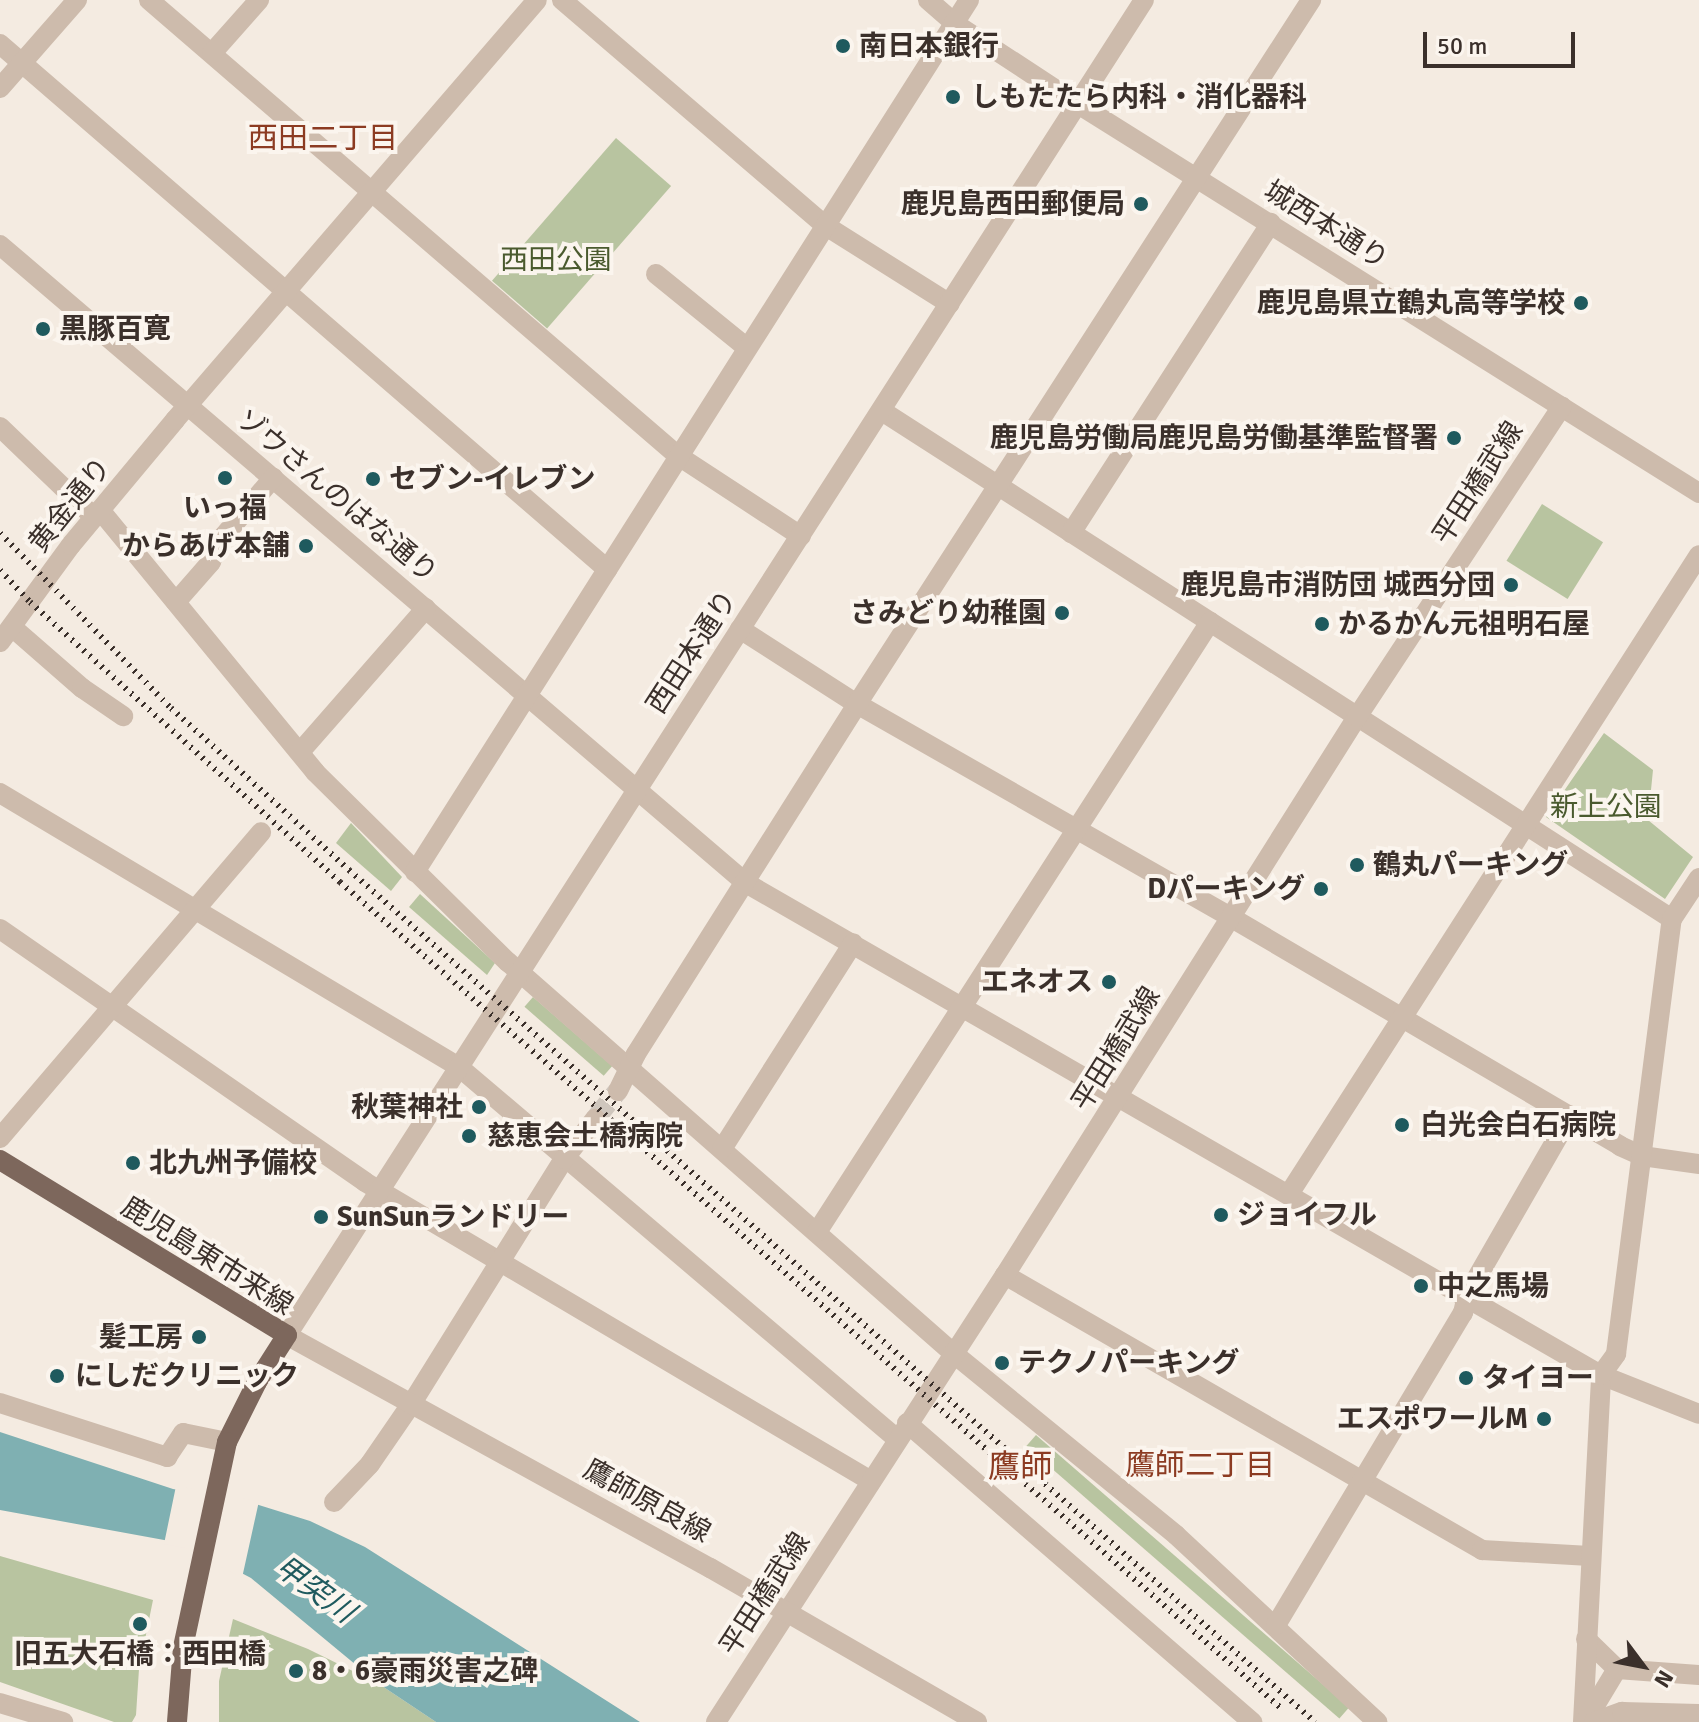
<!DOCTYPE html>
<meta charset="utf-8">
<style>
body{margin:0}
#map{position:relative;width:1699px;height:1722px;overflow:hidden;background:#f4ebe1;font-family:Signika,"Noto Sans JP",sans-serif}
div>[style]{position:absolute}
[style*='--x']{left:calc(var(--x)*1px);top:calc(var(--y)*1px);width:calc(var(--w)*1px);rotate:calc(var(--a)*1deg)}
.green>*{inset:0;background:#b8c4a0;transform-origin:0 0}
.water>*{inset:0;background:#7fb0b2}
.pier>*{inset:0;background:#f4ebe1}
.minor-tunnel>*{height:20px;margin-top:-10px;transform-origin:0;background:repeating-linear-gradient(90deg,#cfc6bd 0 20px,transparent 0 30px)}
.minor>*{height:20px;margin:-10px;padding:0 10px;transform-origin:10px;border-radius:10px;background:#cdbbac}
.major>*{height:20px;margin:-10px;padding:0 10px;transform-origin:10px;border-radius:10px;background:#7d675c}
.rail>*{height:6px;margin-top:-3px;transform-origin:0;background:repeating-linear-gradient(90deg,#3b302b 0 2px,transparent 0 8px)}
.dots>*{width:22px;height:22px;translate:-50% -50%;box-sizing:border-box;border:4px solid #fbf5ee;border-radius:50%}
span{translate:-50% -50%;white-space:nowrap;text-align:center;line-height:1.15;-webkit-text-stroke:8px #fbf5ee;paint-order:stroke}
.poi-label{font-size:28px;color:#3b302b;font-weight:700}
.left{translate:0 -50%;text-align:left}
.right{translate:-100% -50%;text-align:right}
.street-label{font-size:28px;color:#3b302b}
.park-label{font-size:28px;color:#4a5a2e}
.neighbourhood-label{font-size:30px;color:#8c3b22}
.water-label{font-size:30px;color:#1f5a5e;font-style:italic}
.quarter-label{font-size:32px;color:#8c3b22}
.north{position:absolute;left:1603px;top:1626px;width:80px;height:80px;-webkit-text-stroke:6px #fbf5ee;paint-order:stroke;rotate:122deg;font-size:22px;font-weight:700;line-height:32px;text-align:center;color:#3b302b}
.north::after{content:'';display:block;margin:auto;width:28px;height:36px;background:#3b302b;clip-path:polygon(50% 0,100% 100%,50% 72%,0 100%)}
.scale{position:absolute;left:1423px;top:32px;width:152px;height:36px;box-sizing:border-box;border:4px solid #3b302b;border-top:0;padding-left:10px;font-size:24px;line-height:28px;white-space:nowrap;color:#3b302b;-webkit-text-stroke:6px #fbf5ee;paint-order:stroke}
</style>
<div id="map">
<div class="green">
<i style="left:616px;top:138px;width:73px;height:189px;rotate:41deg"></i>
<i style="left:1542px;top:504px;width:72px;height:67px;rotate:32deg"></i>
<i style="clip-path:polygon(1604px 733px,1653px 770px,1648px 820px,1693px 857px,1665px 899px,1546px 817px)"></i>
<i style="clip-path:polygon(351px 823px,402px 877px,391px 891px,336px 843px)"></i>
<i style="clip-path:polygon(420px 894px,495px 963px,487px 975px,409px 907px)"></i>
<i style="left:533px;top:997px;width:105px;height:13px;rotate:41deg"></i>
<i style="left:1036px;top:1435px;width:415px;height:15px;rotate:41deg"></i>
<i style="clip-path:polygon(0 1556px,153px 1600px,139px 1669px,136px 1715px,132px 1722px,114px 1722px,0 1682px)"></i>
<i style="clip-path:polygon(233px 1619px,308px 1649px,379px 1684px,436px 1722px,219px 1722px,219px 1681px)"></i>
</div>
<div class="water">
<i style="clip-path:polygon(0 1432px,173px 1489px,252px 1503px,310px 1521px,365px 1547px,640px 1722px,436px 1722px,379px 1684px,251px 1578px,186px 1544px,0 1510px)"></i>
</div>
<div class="pier">
<i style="clip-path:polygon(176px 1486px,259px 1501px,242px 1578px,185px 1548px,164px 1544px)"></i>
</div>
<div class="minor-tunnel">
<i style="--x:595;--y:1119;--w:36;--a:-51"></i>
</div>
<div class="minor">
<i style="--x:149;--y:0;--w:697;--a:40.75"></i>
<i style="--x:677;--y:455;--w:148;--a:33.2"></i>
<i style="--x:562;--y:0;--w:348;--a:40.6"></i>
<i style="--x:826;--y:226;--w:146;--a:32.2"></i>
<i style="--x:928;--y:0;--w:35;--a:41"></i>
<i style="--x:954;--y:23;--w:148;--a:33.2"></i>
<i style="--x:1078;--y:104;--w:733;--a:32.06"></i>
<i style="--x:0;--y:44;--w:803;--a:40.86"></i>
<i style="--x:212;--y:53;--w:71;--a:-48.4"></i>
<i style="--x:0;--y:88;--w:117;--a:-48.8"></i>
<i style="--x:0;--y:245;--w:982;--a:40.54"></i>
<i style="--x:746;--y:883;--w:986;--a:29.92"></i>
<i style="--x:1601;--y:1375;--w:105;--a:21.7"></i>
<i style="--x:656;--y:274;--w:117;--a:39.1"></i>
<i style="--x:882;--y:411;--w:939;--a:32.74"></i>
<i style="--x:0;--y:427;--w:130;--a:43.8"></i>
<i style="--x:100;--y:510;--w:339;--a:50.6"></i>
<i style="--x:315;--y:772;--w:271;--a:44.6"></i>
<i style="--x:508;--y:962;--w:592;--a:41.3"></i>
<i style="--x:953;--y:1353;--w:288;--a:39.2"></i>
<i style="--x:1176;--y:1535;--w:275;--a:42.9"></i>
<i style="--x:1071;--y:533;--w:369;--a:-57.2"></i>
<i style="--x:176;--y:602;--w:53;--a:-48.8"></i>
<i style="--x:211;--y:562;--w:19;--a:-72"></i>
<i style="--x:217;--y:544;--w:87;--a:-49.7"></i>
<i style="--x:12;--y:627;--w:93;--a:41.1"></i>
<i style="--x:82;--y:688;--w:50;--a:34.3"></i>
<i style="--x:740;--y:629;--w:139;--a:32.7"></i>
<i style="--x:857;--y:704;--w:432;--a:29.7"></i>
<i style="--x:1232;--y:918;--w:450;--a:30.4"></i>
<i style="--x:1620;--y:1146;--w:24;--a:24"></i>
<i style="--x:1642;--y:1156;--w:58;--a:8"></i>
<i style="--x:0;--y:642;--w:120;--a:-53.8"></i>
<i style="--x:71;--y:545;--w:163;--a:-50.2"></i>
<i style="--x:175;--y:420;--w:554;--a:-49.24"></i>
<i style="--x:300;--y:752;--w:191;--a:-48.8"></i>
<i style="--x:0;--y:793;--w:535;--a:30.84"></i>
<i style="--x:459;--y:1067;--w:575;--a:40.34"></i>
<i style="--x:415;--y:872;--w:1033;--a:-57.57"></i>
<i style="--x:0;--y:929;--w:444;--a:34.7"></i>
<i style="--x:365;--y:1182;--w:588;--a:30.58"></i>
<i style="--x:618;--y:1091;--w:41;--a:-64.1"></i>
<i style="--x:636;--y:1054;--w:414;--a:-57.7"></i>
<i style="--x:857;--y:704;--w:838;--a:-57.18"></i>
<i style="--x:0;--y:1138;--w:402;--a:-49.5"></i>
<i style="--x:722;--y:1149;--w:244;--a:-57.5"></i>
<i style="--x:1289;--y:1194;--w:759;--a:-57.31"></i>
<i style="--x:817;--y:1232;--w:726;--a:-57.21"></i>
<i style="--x:1005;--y:1275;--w:551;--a:29.96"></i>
<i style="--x:1482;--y:1550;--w:108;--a:3.2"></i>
<i style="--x:0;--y:1403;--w:176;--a:17.9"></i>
<i style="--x:167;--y:1457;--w:29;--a:-56"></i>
<i style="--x:183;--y:1433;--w:45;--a:11.6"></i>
<i style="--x:907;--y:1423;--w:457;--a:40.9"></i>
<i style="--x:334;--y:1502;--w:52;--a:-46.5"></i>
<i style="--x:370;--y:1464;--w:74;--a:-55.5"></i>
<i style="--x:412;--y:1403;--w:287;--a:-58.1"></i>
<i style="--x:564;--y:1159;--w:51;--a:-52.2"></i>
<i style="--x:1276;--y:1625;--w:364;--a:-59.1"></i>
<i style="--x:1463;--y:1313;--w:18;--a:-77"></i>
<i style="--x:1467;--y:1295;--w:207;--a:-60.1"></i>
<i style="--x:1586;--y:1639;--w:43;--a:44.1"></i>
<i style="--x:0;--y:1703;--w:66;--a:16.8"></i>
<i style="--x:716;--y:1722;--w:532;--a:-57.12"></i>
<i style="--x:1005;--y:1275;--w:660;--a:-57.76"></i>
<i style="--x:1357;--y:717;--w:372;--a:-56.6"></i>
<i style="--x:977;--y:1722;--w:308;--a:-150"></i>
<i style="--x:710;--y:1568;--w:483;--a:-151.2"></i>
<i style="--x:287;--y:1335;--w:1586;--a:-57.3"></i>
<i style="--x:1583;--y:1722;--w:347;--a:-87"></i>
<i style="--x:1601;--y:1375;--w:26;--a:-54"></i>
<i style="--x:1616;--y:1354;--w:439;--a:-82.7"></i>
<i style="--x:1672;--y:919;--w:49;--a:-56.6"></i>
<i style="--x:1585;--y:1722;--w:62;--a:-58.9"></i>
<i style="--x:1617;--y:1669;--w:82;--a:4.2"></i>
<i style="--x:1594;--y:1722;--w:30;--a:-20"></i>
<i style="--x:1622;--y:1712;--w:77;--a:1.5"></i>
</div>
<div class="major">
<i style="--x:0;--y:1160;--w:336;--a:31.4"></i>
<i style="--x:287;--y:1335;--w:56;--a:122.6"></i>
<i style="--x:257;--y:1382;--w:67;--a:116.6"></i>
<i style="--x:227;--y:1442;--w:210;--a:102.1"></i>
<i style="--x:183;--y:1647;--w:75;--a:94.6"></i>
</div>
<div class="rail">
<i style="--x:0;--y:533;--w:245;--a:45.7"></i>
<i style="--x:171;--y:708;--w:241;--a:42.3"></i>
<i style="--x:349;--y:870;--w:1288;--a:41.41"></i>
<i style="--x:0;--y:570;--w:44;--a:46.8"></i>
<i style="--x:30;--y:602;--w:418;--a:42.1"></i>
<i style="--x:340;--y:882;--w:1254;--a:41.28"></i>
</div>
<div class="dots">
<i style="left:843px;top:46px;background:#1f5a5e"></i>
<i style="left:953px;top:97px;background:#1f5a5e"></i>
<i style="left:1141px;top:204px;background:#1f5a5e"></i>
<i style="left:1581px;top:303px;background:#1f5a5e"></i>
<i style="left:43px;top:329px;background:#1f5a5e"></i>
<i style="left:1454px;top:438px;background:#1f5a5e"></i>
<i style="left:225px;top:478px;background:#1f5a5e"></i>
<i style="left:373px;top:479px;background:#1f5a5e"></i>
<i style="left:306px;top:546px;background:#1f5a5e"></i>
<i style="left:1511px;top:585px;background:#1f5a5e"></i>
<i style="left:1062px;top:613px;background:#1f5a5e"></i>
<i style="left:1322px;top:624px;background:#1f5a5e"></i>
<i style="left:1357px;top:865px;background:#1f5a5e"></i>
<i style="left:1321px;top:889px;background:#1f5a5e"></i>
<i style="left:1109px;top:982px;background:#1f5a5e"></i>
<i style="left:479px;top:1107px;background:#1f5a5e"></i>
<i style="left:1402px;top:1125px;background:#1f5a5e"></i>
<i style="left:469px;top:1136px;background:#1f5a5e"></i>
<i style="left:133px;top:1163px;background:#1f5a5e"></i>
<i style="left:1221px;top:1215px;background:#1f5a5e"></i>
<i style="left:321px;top:1217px;background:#1f5a5e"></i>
<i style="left:1421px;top:1286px;background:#1f5a5e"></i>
<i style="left:199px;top:1337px;background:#1f5a5e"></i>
<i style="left:1002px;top:1363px;background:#1f5a5e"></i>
<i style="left:57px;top:1376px;background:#1f5a5e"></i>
<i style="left:1466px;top:1378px;background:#1f5a5e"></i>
<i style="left:1544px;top:1419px;background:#1f5a5e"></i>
<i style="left:140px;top:1624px;background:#1f5a5e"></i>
<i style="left:296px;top:1671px;background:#1f5a5e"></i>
</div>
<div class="poi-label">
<span class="left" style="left:859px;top:46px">南日本銀行</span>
<span class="left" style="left:971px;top:97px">しもたたら内科・消化器科</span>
<span class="right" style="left:1125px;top:204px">鹿児島西田郵便局</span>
<span class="right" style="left:1565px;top:303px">鹿児島県立鶴丸高等学校</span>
<span class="left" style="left:59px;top:329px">黒豚百寛</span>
<span class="right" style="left:1438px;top:438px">鹿児島労働局鹿児島労働基準監督署</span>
<span class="left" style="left:389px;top:479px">セブン-イレブン</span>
<span style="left:225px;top:508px">いっ福</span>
<span class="right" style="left:290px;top:546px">からあげ本舗</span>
<span class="right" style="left:1495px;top:585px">鹿児島市消防団 城西分団</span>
<span class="right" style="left:1046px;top:613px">さみどり幼稚園</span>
<span class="left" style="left:1338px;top:624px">かるかん元祖明石屋</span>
<span class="left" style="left:1373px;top:865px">鶴丸パーキング</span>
<span class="right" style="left:1305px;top:889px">Dパーキング</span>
<span class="right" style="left:1093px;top:982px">エネオス</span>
<span class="right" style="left:463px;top:1107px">秋葉神社</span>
<span class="left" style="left:1420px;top:1125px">白光会白石病院</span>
<span class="left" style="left:487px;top:1136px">慈恵会土橋病院</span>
<span class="left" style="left:149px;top:1163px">北九州予備校</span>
<span class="left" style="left:1237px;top:1215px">ジョイフル</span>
<span class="left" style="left:337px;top:1217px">SunSunランドリー</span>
<span class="left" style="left:1437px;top:1286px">中之馬場</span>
<span class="right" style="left:183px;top:1337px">髪工房</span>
<span class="left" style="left:1018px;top:1363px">テクノパーキング</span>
<span class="left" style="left:75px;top:1376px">にしだクリニック</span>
<span class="left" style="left:1482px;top:1378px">タイヨー</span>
<span class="right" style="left:1528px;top:1419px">エスポワールM</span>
<span style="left:140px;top:1654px">旧五大石橋：西田橋</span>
<span class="left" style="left:312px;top:1671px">8・6豪雨災害之碑</span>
</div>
<div class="street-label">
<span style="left:1326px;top:225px;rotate:32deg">城西本通り</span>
<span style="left:1478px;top:483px;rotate:-57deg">平田橋武線</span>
<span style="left:337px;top:496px;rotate:40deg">ゾウさんのはな通り</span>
<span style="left:70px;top:505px;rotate:-51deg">黄金通り</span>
<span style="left:692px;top:652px;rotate:-57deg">西田本通り</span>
<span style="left:1116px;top:1049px;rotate:-58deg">平田橋武線</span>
<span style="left:207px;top:1256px;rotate:32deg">鹿児島東市来線</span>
<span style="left:647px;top:1501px;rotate:29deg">鷹師原良線</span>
<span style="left:765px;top:1594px;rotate:-57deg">平田橋武線</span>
</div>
<div class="park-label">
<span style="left:556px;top:260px">西田公園</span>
<span style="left:1606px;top:807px">新上公園</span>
</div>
<div class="neighbourhood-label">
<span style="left:323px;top:139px">西田二丁目</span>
<span style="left:1200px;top:1466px">鷹師二丁目</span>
</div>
<div class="water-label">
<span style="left:314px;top:1590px;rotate:36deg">甲突川</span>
</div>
<div class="quarter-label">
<span style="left:1020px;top:1467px">鷹師</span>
</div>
<div class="north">N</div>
<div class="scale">50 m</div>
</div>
